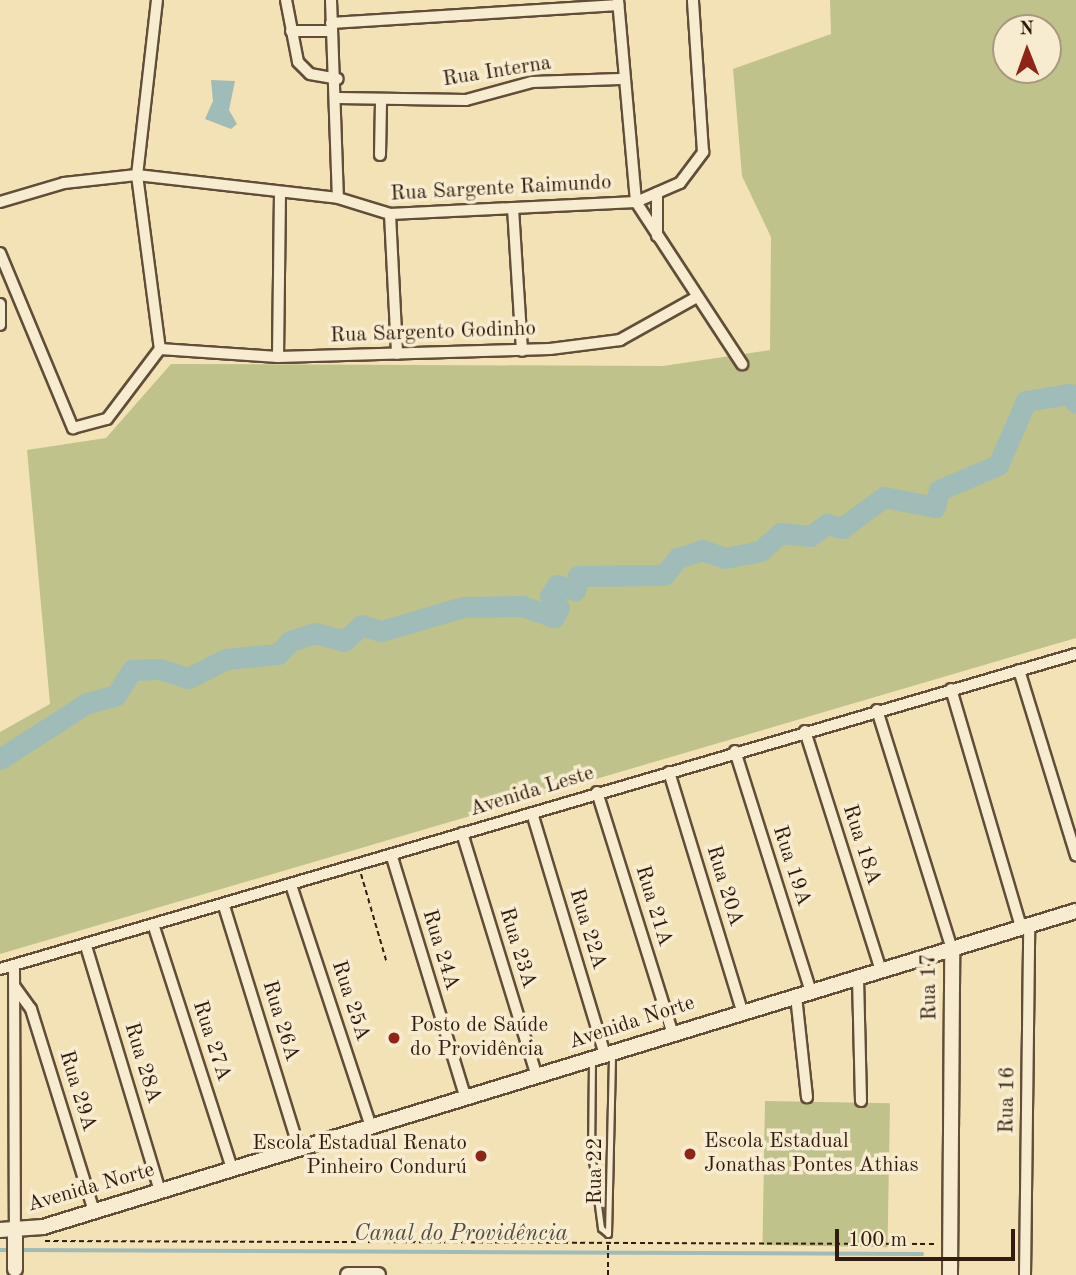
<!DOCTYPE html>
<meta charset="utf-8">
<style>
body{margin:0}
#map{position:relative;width:1076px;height:1275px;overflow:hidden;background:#f2e2b6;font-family:"Old Standard TT",serif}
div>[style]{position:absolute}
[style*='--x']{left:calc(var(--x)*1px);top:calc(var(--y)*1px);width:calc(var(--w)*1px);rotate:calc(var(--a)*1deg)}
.green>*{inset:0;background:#bfc28a;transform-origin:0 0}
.water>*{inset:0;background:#9fbcb8}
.stream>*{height:3.5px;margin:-1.75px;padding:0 1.75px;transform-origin:1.75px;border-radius:1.75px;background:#9fbcb8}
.river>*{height:21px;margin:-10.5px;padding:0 10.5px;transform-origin:10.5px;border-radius:10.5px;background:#9fbcb8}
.path>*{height:2px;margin-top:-1px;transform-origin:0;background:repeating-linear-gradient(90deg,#311b0e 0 5px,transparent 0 8.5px)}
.roads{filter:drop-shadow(2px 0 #614d38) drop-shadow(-2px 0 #614d38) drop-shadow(0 2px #614d38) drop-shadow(0 -2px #614d38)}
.service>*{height:5px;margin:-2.5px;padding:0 2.5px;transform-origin:2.5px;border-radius:2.5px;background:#f7ecd0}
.minor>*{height:10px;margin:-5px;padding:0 5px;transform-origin:5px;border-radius:5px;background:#f7ecd0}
.tertiary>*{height:14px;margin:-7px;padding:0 7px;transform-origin:7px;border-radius:7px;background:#f7ecd0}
.dots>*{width:19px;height:19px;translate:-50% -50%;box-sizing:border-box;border:4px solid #f7ecd0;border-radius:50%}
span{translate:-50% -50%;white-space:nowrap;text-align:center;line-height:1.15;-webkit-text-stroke:7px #f7ecd0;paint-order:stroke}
.street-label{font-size:21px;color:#311b0e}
.poi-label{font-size:21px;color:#311b0e}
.left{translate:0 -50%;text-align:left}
.right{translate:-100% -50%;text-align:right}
.water-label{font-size:23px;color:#524b41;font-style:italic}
.north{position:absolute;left:992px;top:14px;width:70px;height:70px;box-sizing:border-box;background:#f7ecd0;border:2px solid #a89882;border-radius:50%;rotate:359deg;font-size:19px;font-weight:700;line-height:28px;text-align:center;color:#311b0e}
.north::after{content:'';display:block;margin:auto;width:24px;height:32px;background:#8f2418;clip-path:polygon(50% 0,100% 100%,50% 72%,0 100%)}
.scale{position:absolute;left:835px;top:1229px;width:180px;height:32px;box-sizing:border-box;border:4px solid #311b0e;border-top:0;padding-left:9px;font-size:21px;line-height:24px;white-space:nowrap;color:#311b0e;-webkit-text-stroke:5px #f7ecd0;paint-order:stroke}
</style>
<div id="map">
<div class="green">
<i style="clip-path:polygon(evenodd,830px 0,1076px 0,1076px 638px,0 954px,0 732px,50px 704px,27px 450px,106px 438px,171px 364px,663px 366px,770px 350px,771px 237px,742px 176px,733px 69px,831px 34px,830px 0,1006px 28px,1048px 28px,1048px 70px,1006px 70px,1006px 28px)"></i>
<i style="left:765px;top:1101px;width:125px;height:144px;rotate:1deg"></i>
</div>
<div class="water">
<i style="clip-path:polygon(211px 80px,235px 81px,229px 110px,237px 124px,231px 129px,205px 119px,213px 101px)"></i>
</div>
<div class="stream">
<i style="--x:0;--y:1250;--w:10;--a:0"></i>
<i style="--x:18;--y:1250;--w:904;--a:0.25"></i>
</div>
<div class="river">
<i style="--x:0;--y:759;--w:103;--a:-32.8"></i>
<i style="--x:87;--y:703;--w:30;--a:-15"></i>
<i style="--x:116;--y:695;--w:30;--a:-57"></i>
<i style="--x:132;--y:670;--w:28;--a:-2"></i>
<i style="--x:160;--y:669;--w:29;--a:18"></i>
<i style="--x:188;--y:678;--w:42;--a:-26.6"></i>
<i style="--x:226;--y:659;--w:52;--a:-5.5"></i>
<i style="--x:278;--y:654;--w:18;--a:-47"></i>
<i style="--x:290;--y:641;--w:26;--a:-18"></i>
<i style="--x:315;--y:633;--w:30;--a:15"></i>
<i style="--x:344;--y:641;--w:24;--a:-42"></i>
<i style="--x:362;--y:625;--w:20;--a:18"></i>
<i style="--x:381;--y:631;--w:85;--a:-16.3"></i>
<i style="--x:463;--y:607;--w:59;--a:-1"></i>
<i style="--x:522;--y:606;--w:34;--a:19"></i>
<i style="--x:554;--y:617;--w:10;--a:-61"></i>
<i style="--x:559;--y:608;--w:15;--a:-127"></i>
<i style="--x:550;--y:596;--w:13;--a:-58"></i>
<i style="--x:557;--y:585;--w:19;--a:16"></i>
<i style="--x:575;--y:590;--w:14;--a:-78"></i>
<i style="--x:578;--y:576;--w:86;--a:-0.7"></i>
<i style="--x:664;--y:575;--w:22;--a:-51"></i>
<i style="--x:678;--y:558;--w:25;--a:-18"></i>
<i style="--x:702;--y:550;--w:24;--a:19"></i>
<i style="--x:725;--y:558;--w:36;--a:-11"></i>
<i style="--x:760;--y:551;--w:28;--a:-41"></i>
<i style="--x:781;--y:533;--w:29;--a:6"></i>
<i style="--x:810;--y:536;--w:21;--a:-35"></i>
<i style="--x:827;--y:524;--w:16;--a:15"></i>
<i style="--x:842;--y:528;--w:52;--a:-36.4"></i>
<i style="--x:884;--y:497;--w:52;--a:11.1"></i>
<i style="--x:935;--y:507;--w:17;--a:-77"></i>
<i style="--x:939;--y:490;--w:64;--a:-23"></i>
<i style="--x:998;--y:465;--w:70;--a:-66.4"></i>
<i style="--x:1026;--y:401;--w:44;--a:-9.2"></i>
<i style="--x:1069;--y:394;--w:11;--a:52"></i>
</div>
<div class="path">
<i style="--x:361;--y:874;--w:90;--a:73.8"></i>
<i style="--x:45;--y:1241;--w:890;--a:0.19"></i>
<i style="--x:608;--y:1275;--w:30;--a:-90"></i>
</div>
<div class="roads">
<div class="service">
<i style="--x:592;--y:1061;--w:91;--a:90.6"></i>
<i style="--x:591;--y:1152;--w:77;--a:82.5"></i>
<i style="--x:601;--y:1228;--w:9;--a:41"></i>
<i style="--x:608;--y:1234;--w:178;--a:-88.7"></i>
</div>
<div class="minor">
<i style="--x:157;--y:0;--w:176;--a:96.5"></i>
<i style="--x:137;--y:175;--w:176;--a:82.5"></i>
<i style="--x:286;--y:0;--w:63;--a:79"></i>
<i style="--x:298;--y:62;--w:17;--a:45"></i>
<i style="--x:310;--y:74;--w:28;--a:10"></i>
<i style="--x:331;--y:0;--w:198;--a:88"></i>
<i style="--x:618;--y:0;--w:203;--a:84.9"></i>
<i style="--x:636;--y:202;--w:194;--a:56.8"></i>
<i style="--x:331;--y:23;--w:288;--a:-3.6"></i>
<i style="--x:291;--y:31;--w:41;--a:0"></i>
<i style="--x:338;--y:98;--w:128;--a:0.9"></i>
<i style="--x:466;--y:100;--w:68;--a:-15.3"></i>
<i style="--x:532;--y:82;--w:88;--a:-2"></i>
<i style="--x:380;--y:155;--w:54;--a:-88.9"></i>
<i style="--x:0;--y:202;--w:67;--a:-16.5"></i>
<i style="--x:64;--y:183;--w:73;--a:-6.3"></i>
<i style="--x:137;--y:175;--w:202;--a:6.5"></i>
<i style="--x:338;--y:198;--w:54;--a:17.1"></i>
<i style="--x:390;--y:214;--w:246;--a:-2.8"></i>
<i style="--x:636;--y:202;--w:48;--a:-23.4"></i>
<i style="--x:680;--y:183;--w:39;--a:-53"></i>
<i style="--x:703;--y:152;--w:152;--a:-93.8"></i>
<i style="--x:513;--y:208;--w:143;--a:86.4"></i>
<i style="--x:390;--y:214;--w:140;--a:87.1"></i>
<i style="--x:657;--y:236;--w:43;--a:-90"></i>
<i style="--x:0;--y:253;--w:190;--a:67.4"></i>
<i style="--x:73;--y:428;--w:35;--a:-15"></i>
<i style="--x:107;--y:419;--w:88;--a:-52.9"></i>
<i style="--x:0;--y:304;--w:21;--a:90"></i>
<i style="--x:160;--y:349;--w:118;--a:3.9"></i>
<i style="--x:278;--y:357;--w:272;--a:-1.7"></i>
<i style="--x:550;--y:349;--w:71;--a:-7.3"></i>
<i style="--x:620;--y:340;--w:86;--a:-29.2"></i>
<i style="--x:278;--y:357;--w:161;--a:-89.3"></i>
<i style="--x:1019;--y:670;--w:194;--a:72.9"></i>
<i style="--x:951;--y:689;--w:248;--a:73.6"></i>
<i style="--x:877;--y:710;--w:250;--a:72.6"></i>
<i style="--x:805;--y:731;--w:251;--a:72.4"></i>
<i style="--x:735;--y:751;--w:253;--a:72.5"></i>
<i style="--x:669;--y:772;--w:250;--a:73"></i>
<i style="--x:597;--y:792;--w:251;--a:72.6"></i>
<i style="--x:532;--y:813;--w:253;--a:73.2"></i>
<i style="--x:462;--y:833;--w:252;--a:72.9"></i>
<i style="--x:392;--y:857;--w:250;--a:73"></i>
<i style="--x:292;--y:888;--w:252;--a:71.7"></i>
<i style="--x:224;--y:906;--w:253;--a:72.8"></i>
<i style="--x:154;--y:927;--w:253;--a:72.1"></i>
<i style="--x:86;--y:946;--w:256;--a:73.2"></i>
<i style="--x:14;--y:967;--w:266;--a:89.8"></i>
<i style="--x:0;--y:969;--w:1121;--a:-16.32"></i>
<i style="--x:858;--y:978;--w:123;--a:88.6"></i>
<i style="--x:15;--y:987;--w:27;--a:54"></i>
<i style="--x:31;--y:1009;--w:212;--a:72.7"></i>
<i style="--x:796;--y:996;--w:102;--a:83.8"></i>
<i style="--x:1025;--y:1275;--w:350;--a:-89.3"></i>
</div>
<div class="tertiary">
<i style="--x:0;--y:1230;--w:43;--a:-4"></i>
<i style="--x:43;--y:1227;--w:1080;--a:-17.01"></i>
<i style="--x:15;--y:1236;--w:33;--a:90"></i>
<i style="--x:348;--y:1275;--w:30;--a:0"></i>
<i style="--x:950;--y:1275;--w:326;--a:-89.6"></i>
</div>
</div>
<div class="dots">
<i style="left:394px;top:1038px;background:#8f2418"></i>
<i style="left:690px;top:1154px;background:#8f2418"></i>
<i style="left:481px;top:1156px;background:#8f2418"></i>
</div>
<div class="street-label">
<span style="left:497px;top:72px;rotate:-9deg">Rua Interna</span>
<span style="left:501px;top:189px;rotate:-3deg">Rua Sargente Raimundo</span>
<span style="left:433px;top:333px;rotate:-2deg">Rua Sargento Godinho</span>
<span style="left:532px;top:792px;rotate:-17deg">Avenida Leste</span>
<span style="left:861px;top:845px;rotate:72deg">Rua 18A</span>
<span style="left:791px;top:866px;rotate:72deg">Rua 19A</span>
<span style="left:724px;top:886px;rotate:73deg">Rua 20A</span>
<span style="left:653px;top:906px;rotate:73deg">Rua 21A</span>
<span style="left:587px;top:929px;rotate:73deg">Rua 22A</span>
<span style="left:517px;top:948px;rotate:73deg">Rua 23A</span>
<span style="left:440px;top:950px;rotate:73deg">Rua 24A</span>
<span style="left:930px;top:987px;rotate:-91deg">Rua 17</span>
<span style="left:350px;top:1001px;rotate:72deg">Rua 25A</span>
<span style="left:280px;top:1021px;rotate:73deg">Rua 26A</span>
<span style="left:632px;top:1023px;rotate:-18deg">Avenida Norte</span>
<span style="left:211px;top:1041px;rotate:72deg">Rua 27A</span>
<span style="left:142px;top:1063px;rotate:73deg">Rua 28A</span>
<span style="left:77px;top:1091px;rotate:73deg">Rua 29A</span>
<span style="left:1008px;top:1100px;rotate:-89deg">Rua 16</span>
<span style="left:596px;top:1171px;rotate:-90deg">Rua 22</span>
<span style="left:91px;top:1188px;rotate:-16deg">Avenida Norte</span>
</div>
<div class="poi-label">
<span class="left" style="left:410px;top:1038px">Posto de Saúde<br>do Providência</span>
<span class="left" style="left:704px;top:1154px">Escola Estadual<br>Jonathas Pontes Athias</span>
<span class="right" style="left:467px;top:1156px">Escola Estadual Renato<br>Pinheiro Condurú</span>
</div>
<div class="water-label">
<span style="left:461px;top:1234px">Canal do Providência</span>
</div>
<div class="north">N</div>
<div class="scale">100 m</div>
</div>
